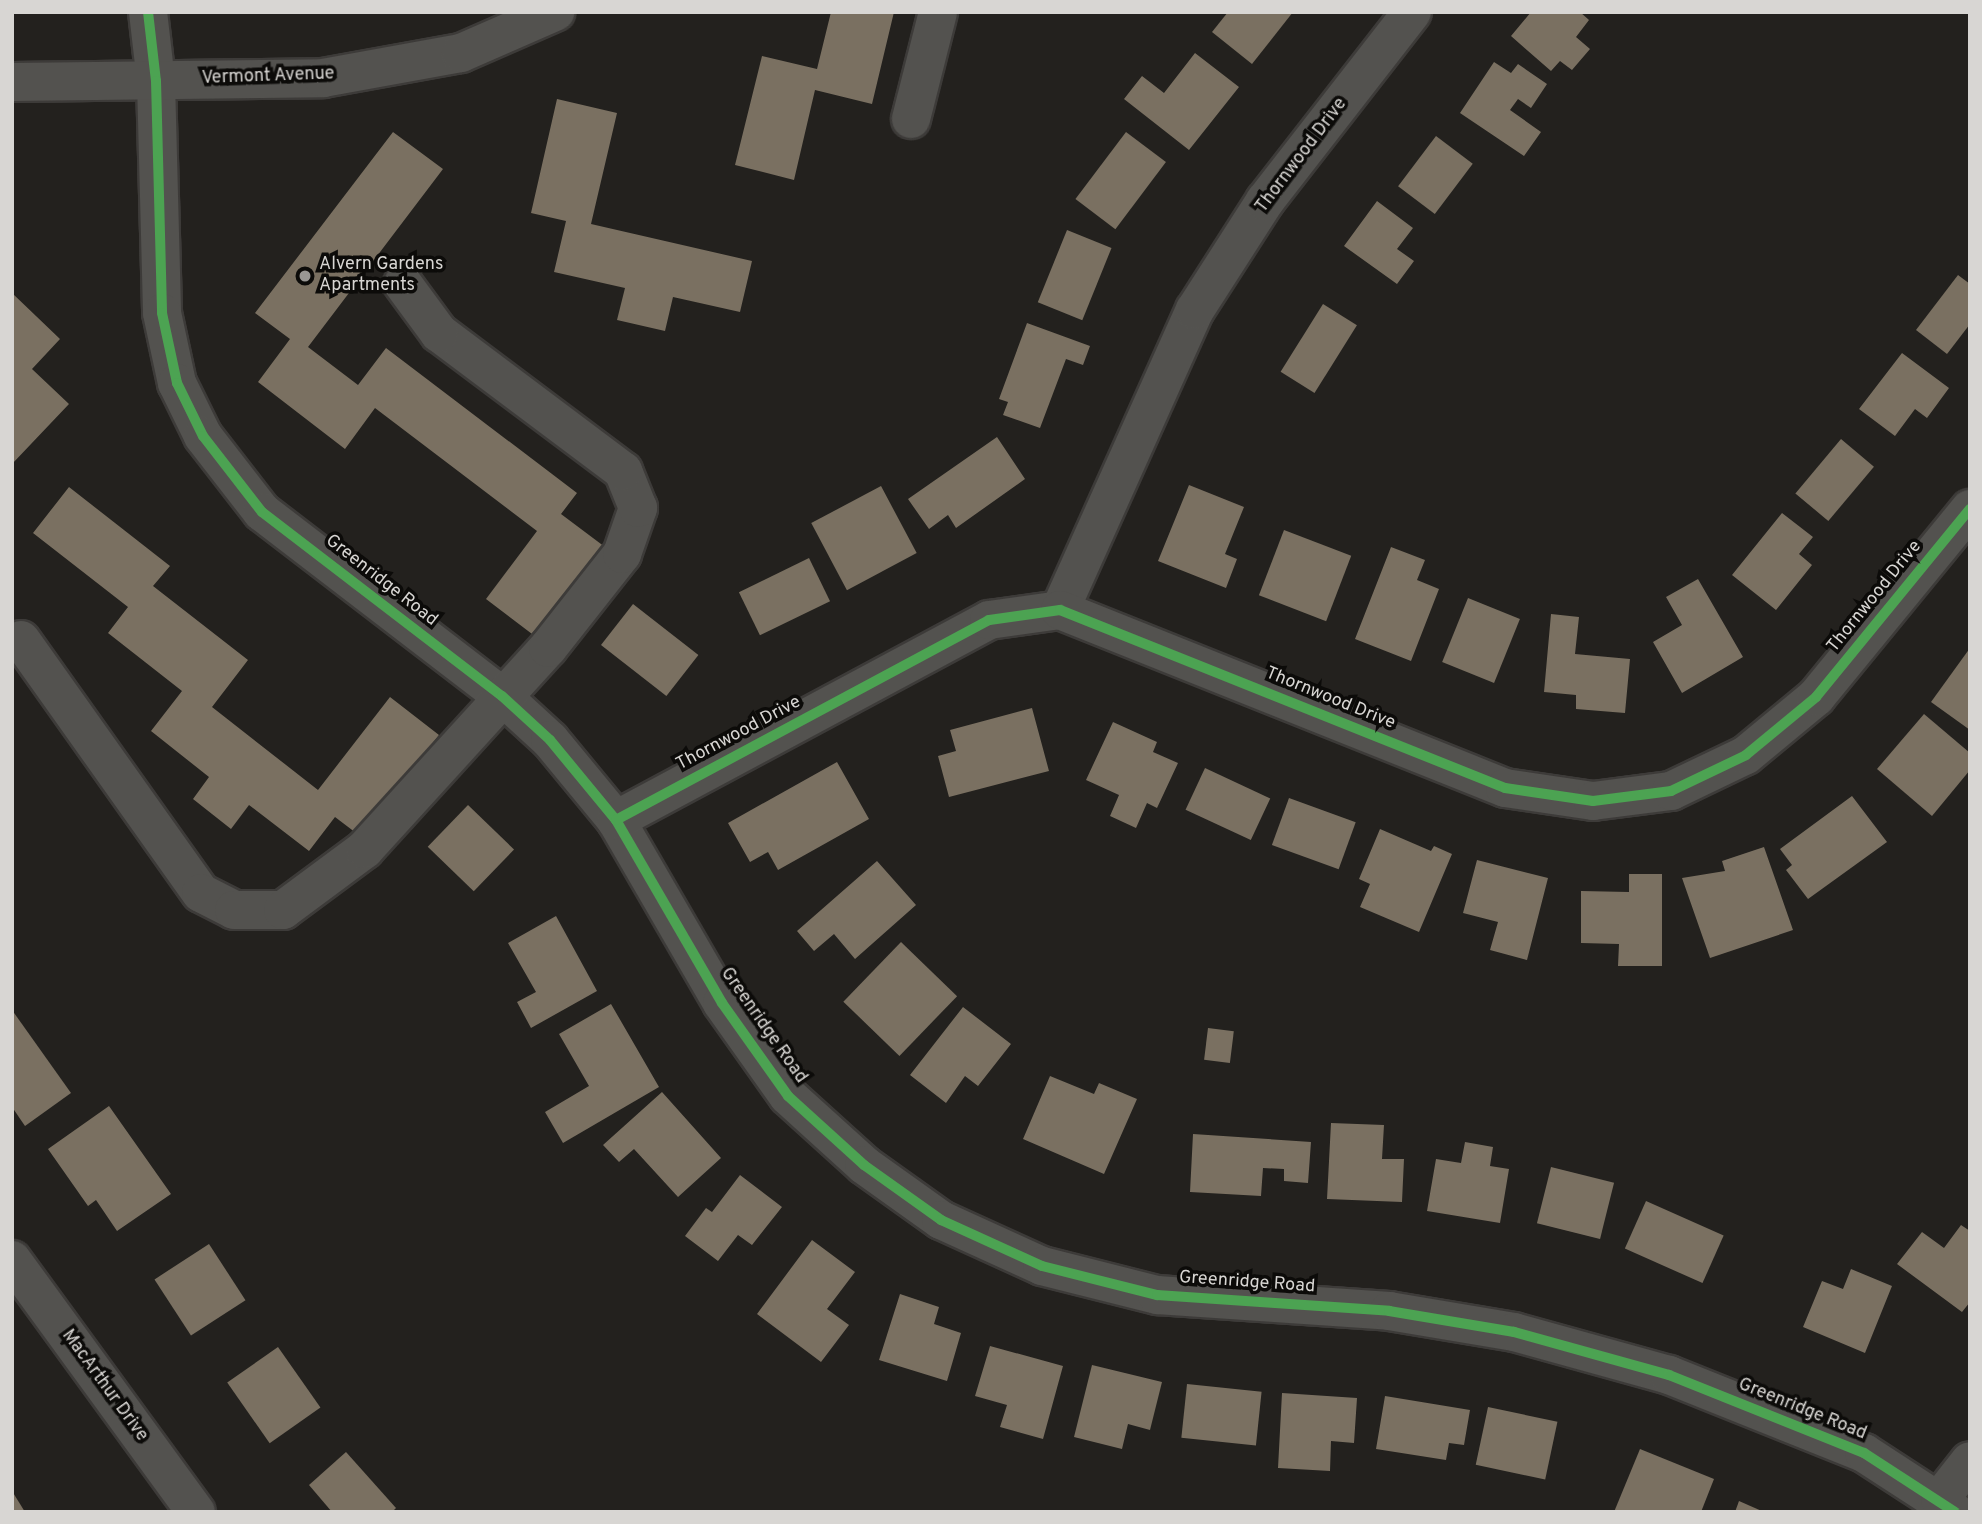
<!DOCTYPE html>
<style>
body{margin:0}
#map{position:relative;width:1982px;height:1524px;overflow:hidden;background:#23211e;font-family:Overpass,sans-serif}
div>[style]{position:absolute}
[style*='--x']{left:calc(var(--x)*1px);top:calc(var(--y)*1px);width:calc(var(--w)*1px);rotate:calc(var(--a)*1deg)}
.building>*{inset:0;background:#7a7061;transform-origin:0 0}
.roads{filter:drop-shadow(2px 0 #3d3b39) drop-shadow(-2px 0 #3d3b39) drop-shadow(0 2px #3d3b39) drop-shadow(0 -2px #3d3b39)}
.minor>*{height:38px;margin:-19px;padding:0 19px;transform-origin:19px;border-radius:19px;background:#53524f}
.cycleway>*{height:10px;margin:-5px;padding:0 5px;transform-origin:5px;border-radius:5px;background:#4ca352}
.dots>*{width:19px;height:19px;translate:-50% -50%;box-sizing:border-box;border:4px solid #0c0b09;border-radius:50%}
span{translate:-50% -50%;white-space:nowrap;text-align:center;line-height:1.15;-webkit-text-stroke:7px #0c0b09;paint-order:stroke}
.street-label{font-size:18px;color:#d8d6d3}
.poi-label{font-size:18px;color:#d8d6d3}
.left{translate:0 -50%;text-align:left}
.frame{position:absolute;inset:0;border:14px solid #d8d6d3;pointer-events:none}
</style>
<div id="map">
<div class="building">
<i style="clip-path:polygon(831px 12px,894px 12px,872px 104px,815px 90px,794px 180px,735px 165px,762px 56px,817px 69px)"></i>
<i style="clip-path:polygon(1228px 12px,1293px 12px,1252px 64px,1212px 32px)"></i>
<i style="clip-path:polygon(1531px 12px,1580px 12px,1589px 20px,1576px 37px,1590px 49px,1572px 70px,1560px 61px,1551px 71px,1511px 36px)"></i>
<i style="clip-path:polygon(1195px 53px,1239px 87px,1189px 150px,1124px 99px,1142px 76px,1164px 93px)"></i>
<i style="clip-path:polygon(1494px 62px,1511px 73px,1518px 64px,1547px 84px,1531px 108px,1518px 99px,1510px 110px,1541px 132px,1524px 156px,1460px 113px)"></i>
<i style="clip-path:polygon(557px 99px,617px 113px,591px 224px,752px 261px,740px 312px,673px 297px,665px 331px,617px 320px,625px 288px,554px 272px,566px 221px,531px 213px)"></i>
<i style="clip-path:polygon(393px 132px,443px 169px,308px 347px,358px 385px,386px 348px,577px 493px,561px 514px,605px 547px,536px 637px,486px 599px,537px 531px,375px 408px,345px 449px,258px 382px,290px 339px,255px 313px)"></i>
<i style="left:1126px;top:132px;width:50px;height:84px;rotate:37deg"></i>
<i style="left:1436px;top:136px;width:46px;height:63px;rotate:37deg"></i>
<i style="clip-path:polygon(1377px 201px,1413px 228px,1397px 249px,1414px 261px,1397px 284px,1344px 246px)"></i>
<i style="left:1067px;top:230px;width:48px;height:78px;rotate:22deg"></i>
<i style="clip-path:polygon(1958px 275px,1970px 284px,1970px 324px,1947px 354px,1916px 330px)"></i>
<i style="clip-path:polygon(12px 293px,60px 339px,32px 369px,69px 404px,12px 464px)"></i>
<i style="left:1323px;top:304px;width:40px;height:80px;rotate:32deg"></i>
<i style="clip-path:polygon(1027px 323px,1090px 346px,1083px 365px,1066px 359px,1040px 428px,1003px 415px,1008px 402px,999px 399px)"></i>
<i style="clip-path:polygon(1902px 353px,1949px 388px,1927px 418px,1915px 409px,1895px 436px,1859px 409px)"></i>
<i style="clip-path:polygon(997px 437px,1025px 479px,956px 528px,948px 515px,929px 529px,908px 499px)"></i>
<i style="left:1841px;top:439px;width:43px;height:71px;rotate:40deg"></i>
<i style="clip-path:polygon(1189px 485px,1244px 507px,1225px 554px,1237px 559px,1226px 588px,1158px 561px)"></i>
<i style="left:881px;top:486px;width:76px;height:79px;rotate:62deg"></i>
<i style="clip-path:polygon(69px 487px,170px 566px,153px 586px,248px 660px,212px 707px,318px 790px,390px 697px,439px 735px,360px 836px,335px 817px,309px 851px,249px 805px,231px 829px,193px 799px,209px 777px,151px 731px,182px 691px,108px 633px,128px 607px,33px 533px)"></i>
<i style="clip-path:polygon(1782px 513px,1813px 537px,1799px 554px,1812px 565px,1776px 610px,1732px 575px)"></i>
<i style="left:1284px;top:530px;width:72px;height:70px;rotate:21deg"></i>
<i style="clip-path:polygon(1391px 547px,1425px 560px,1417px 580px,1439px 589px,1411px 661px,1355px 639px)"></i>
<i style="left:809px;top:558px;width:48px;height:78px;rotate:64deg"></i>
<i style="clip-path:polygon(1698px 579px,1743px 657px,1682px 693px,1653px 642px,1682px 625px,1666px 597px)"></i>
<i style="left:1468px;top:598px;width:56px;height:69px;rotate:22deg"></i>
<i style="left:633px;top:604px;width:83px;height:52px;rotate:38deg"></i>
<i style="clip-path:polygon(1551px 614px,1579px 617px,1575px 654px,1630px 659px,1625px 713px,1576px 709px,1576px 695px,1544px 692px)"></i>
<i style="clip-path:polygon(1970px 648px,1970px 730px,1931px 702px)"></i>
<i style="clip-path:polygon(1032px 708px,1049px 771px,949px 797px,938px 756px,956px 751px,950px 730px)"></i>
<i style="clip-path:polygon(1924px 714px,1970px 753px,1970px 770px,1932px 816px,1877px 769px)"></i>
<i style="clip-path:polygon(1113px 722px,1157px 742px,1153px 752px,1178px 763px,1157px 808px,1147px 803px,1136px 828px,1110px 816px,1119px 795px,1086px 780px)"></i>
<i style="clip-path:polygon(837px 762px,869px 819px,778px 870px,768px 852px,750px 862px,728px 823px)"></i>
<i style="left:1205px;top:768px;width:72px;height:46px;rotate:25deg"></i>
<i style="clip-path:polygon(1852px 796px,1887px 842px,1808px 899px,1786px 870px,1792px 865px,1780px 849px)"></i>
<i style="left:1289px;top:798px;width:71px;height:50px;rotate:20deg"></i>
<i style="left:468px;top:805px;width:64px;height:58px;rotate:44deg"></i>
<i style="clip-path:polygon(1380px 829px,1431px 851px,1434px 846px,1452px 854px,1419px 932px,1360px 907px,1370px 884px,1359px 879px)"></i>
<i style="clip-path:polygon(1764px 847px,1793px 930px,1710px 958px,1682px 878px,1725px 871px,1722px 861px)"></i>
<i style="clip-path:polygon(1477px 860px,1548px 878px,1527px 960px,1490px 950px,1498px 922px,1463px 913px)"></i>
<i style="clip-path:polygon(877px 861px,916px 905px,855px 959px,834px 934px,814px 951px,797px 931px)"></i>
<i style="clip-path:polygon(1629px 874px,1662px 874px,1662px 966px,1618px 966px,1619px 944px,1581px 943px,1581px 891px,1629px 892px)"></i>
<i style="clip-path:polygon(556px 916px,597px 991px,531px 1028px,517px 1002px,536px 992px,508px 943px)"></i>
<i style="left:901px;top:942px;width:78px;height:83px;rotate:44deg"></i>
<i style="clip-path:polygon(611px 1004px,659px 1087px,563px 1143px,545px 1112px,589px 1086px,559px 1034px)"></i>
<i style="clip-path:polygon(963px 1007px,1011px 1044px,978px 1086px,965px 1076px,946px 1103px,910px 1075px)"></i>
<i style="clip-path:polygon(12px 1010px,71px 1093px,25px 1126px,12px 1107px)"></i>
<i style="left:1208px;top:1028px;width:26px;height:32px;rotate:7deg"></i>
<i style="clip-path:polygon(1050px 1076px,1094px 1094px,1099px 1083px,1137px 1099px,1104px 1174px,1023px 1139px)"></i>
<i style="clip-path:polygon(662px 1092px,721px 1158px,678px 1197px,634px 1149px,619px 1162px,603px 1145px)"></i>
<i style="clip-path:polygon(109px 1106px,171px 1194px,117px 1231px,96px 1200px,88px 1206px,48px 1149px)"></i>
<i style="clip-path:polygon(1331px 1123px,1384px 1125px,1382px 1159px,1404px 1159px,1402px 1202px,1327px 1199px)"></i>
<i style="clip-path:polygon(1193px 1134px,1311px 1142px,1308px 1183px,1284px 1181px,1284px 1169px,1263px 1168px,1261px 1196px,1190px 1192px)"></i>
<i style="clip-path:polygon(1465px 1142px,1493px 1147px,1490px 1166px,1509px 1169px,1500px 1223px,1427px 1211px,1436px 1159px,1461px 1163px)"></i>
<i style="left:1551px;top:1167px;width:65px;height:58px;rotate:14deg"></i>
<i style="clip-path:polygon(740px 1175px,782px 1207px,752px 1245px,738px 1235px,718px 1261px,685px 1236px,706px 1208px,712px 1212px)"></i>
<i style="left:1646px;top:1201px;width:85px;height:52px;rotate:24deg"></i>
<i style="clip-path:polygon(1961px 1225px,1970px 1231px,1970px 1302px,1962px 1312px,1897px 1264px,1922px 1232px,1944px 1248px)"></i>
<i style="clip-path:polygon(812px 1240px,855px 1272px,827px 1309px,849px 1325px,821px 1362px,757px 1314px)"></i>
<i style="left:209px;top:1244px;width:67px;height:65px;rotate:57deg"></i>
<i style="clip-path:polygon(1851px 1269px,1892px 1286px,1865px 1353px,1803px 1327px,1822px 1281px,1843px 1289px)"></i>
<i style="clip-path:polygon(900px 1294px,939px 1307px,934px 1324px,961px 1333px,947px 1381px,879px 1360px)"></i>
<i style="clip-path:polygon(990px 1346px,1063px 1366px,1043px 1439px,1000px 1427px,1007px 1405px,975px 1396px)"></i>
<i style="left:278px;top:1347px;width:74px;height:62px;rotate:55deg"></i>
<i style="clip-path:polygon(1092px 1365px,1162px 1382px,1150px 1430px,1128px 1424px,1122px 1449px,1074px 1437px)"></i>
<i style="left:1187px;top:1384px;width:75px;height:54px;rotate:6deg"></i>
<i style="clip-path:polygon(1282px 1393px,1357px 1398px,1354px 1443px,1331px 1441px,1330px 1471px,1278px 1468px)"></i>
<i style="clip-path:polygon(1385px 1396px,1470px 1410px,1464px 1445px,1449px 1443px,1446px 1460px,1376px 1449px)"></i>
<i style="left:1488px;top:1407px;width:71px;height:59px;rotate:12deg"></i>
<i style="clip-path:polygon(1640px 1449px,1714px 1479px,1701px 1512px,1614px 1512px)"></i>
<i style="clip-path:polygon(346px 1452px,396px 1508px,392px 1512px,332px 1512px,309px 1485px)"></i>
<i style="clip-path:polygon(12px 1491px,25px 1512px,12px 1512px)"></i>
<i style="clip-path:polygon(1739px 1501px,1764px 1512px,1735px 1512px)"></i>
</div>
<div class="roads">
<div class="minor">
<i style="--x:148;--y:12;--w:69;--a:83.4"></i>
<i style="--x:156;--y:81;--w:232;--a:88.5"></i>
<i style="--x:162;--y:313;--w:72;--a:77.9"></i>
<i style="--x:177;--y:383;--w:59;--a:63.9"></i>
<i style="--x:203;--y:436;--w:96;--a:52.2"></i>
<i style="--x:262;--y:512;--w:302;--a:37.5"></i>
<i style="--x:502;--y:696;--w:65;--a:42.5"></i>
<i style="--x:550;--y:740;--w:104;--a:50.5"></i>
<i style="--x:616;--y:820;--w:211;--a:59.9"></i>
<i style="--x:722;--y:1003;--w:114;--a:54.6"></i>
<i style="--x:788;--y:1096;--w:103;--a:42.2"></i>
<i style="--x:864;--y:1165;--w:95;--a:35.5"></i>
<i style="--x:941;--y:1220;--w:111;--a:24.5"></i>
<i style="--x:1042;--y:1266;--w:119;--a:14.2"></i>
<i style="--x:1157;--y:1295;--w:233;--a:3.9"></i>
<i style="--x:1389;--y:1311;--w:127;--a:9.5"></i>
<i style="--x:1514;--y:1332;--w:161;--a:15.5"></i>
<i style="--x:1669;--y:1375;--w:210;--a:21.8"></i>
<i style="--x:1864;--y:1453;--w:108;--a:33"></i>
<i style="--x:12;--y:82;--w:311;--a:-0.7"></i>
<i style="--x:323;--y:78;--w:140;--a:-10.3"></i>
<i style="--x:461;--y:53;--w:103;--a:-23.6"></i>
<i style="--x:911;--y:119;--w:110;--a:-75.8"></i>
<i style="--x:1060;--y:610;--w:329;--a:-65.8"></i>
<i style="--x:1195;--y:310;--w:130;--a:-57.3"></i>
<i style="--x:1265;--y:201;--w:239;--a:-52.1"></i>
<i style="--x:21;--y:640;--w:310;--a:54.6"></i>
<i style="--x:201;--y:893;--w:37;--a:27"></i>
<i style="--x:234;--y:910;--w:49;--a:0"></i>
<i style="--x:283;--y:910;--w:102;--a:-36.6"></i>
<i style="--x:365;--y:849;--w:272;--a:-47.7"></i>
<i style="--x:548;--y:648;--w:120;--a:-51.8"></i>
<i style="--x:622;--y:554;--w:49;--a:-70.8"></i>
<i style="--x:638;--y:508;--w:40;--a:-112"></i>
<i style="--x:623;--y:471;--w:230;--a:-143.1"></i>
<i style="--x:439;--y:333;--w:61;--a:-126.3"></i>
<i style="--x:616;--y:820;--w:423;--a:-28.2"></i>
<i style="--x:989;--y:620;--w:72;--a:-8"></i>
<i style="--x:1060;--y:610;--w:479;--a:21.8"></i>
<i style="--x:1505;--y:788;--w:89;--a:8.4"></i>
<i style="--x:1593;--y:801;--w:79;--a:-7.3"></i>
<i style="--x:1671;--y:791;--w:83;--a:-25.6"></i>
<i style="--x:1746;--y:755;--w:91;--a:-39.6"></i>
<i style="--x:1816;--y:697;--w:243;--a:-50.7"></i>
<i style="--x:12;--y:1260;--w:312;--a:53.9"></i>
<i style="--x:1940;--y:1499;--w:48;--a:-51.7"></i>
</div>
</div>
<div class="cycleway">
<i style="--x:148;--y:12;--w:69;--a:83.4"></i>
<i style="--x:156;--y:81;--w:232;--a:88.5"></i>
<i style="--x:162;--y:313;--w:72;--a:77.9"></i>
<i style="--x:177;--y:383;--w:59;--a:63.9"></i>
<i style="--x:203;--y:436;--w:96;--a:52.2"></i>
<i style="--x:262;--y:512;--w:302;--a:37.5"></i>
<i style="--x:502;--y:696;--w:65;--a:42.5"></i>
<i style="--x:550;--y:740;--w:104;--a:50.5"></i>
<i style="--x:616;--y:820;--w:211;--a:59.9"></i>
<i style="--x:722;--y:1003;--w:114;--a:54.6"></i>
<i style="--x:788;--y:1096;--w:103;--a:42.2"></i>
<i style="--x:864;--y:1165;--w:95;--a:35.5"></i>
<i style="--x:941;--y:1220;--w:111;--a:24.5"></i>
<i style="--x:1042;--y:1266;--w:119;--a:14.2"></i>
<i style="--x:1157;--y:1295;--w:233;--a:3.9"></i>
<i style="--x:1389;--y:1311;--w:127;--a:9.5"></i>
<i style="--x:1514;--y:1332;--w:161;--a:15.5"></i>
<i style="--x:1669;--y:1375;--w:210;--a:21.8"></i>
<i style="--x:1864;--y:1453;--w:108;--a:33"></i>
<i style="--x:616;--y:820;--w:423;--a:-28.2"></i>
<i style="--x:989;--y:620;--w:72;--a:-8"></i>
<i style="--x:1060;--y:610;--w:479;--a:21.8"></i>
<i style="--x:1505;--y:788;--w:89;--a:8.4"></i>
<i style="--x:1593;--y:801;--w:79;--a:-7.3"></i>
<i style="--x:1671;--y:791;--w:83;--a:-25.6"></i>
<i style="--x:1746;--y:755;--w:91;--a:-39.6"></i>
<i style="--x:1816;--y:697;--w:243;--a:-50.7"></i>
</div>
<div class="dots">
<i style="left:305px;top:276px;background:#999794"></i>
</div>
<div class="street-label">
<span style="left:268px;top:77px;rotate:-2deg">Vermont Avenue</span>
<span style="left:1302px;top:156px;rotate:-53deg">Thornwood Drive</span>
<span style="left:381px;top:581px;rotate:38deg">Greenridge Road</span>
<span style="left:1875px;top:597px;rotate:-51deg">Thornwood Drive</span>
<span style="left:1330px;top:699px;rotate:22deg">Thornwood Drive</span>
<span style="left:739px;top:734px;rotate:-28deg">Thornwood Drive</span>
<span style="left:763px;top:1026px;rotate:55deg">Greenridge Road</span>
<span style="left:1247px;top:1283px;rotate:4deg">Greenridge Road</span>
<span style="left:104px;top:1386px;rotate:54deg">MacArthur Drive</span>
<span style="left:1802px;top:1410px;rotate:22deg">Greenridge Road</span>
</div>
<div class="poi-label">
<span class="left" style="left:319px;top:276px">Alvern Gardens<br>Apartments</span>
</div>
<div class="frame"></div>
</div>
